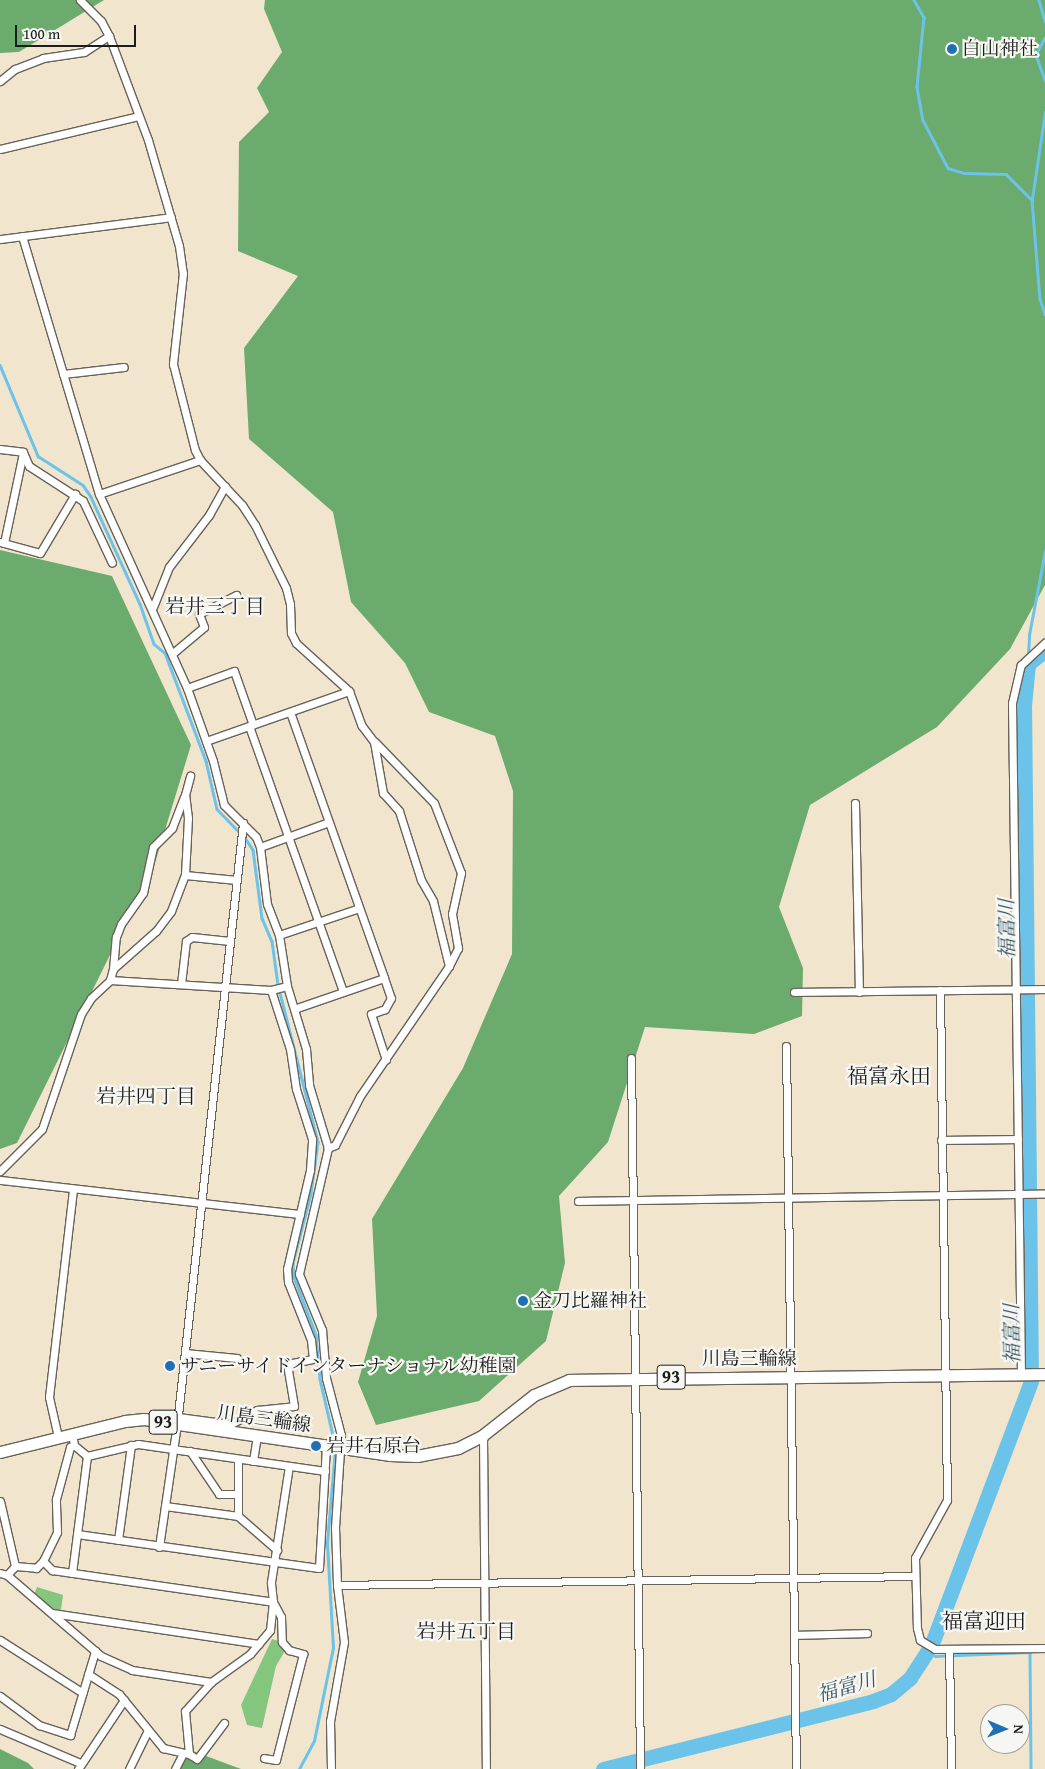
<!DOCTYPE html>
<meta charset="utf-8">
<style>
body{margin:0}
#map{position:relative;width:1045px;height:1769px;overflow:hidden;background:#f2e5cd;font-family:"Gentium Book Plus","Noto Serif JP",serif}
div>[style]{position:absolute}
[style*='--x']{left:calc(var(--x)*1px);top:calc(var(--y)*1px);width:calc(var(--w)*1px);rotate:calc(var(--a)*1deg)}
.green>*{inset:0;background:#85c67f}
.forest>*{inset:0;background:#6cab6e}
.stream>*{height:2.5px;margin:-1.25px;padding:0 1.25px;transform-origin:1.25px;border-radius:1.25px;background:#6cc3e9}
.river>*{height:15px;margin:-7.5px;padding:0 7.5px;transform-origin:7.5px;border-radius:7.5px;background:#6cc3e9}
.roads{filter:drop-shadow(1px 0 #67625a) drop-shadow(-1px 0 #67625a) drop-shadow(0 1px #67625a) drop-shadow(0 -1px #67625a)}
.minor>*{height:7px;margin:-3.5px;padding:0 3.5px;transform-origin:3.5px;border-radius:3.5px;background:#fff}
.primary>*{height:11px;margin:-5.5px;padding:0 5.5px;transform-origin:5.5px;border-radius:5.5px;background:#fff}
.dots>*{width:14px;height:14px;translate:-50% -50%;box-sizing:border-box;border:2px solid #f6f6f2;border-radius:50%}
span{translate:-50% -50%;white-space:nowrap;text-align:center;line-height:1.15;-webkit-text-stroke:4.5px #f6f6f2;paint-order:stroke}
.shield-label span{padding:1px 4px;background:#f6f6f2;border:1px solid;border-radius:4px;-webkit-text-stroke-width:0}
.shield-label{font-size:18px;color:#1c1c1c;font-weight:700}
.poi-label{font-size:19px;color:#1c1c1c}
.left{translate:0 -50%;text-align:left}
.street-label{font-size:19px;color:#1c1c1c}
.neighbourhood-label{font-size:20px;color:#1c1c1c}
.water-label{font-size:20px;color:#385664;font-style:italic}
.quarter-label{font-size:21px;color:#1c1c1c}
.north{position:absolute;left:980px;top:1704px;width:50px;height:50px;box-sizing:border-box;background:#f6f6f2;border:1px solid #9f9f9c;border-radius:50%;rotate:91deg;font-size:14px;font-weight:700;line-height:20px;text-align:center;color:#1c1c1c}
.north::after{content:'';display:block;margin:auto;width:18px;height:22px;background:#1f6fb2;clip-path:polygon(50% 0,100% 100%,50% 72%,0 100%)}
.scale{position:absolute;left:15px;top:25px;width:121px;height:22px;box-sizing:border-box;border:2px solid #1c1c1c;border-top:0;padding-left:6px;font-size:15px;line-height:18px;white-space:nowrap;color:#1c1c1c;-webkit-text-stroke:4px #f6f6f2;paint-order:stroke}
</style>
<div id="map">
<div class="green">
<i style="clip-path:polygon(37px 1587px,63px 1595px,61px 1610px,49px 1610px,34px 1595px)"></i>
<i style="clip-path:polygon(272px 1639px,289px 1644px,276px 1666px,262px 1728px,247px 1725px,241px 1705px)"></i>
</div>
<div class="forest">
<i style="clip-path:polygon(0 0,104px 0,19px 52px,0 53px)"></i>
<i style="clip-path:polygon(265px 0,1045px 0,1045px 585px,1010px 649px,937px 727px,810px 805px,779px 907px,803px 968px,802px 1016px,754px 1034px,645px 1027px,608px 1142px,559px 1196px,565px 1263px,546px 1341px,479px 1401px,376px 1425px,358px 1382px,377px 1316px,372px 1219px,463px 1068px,512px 954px,513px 791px,495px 736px,429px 712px,405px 663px,351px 602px,333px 512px,249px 439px,244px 348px,298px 276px,238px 251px,239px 142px,269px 112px,257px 88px,282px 52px,264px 9px)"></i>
<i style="clip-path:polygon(0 550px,112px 576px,191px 745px,154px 866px,17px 1143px,0 1149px)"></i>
<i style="clip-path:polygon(0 1749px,28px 1763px,34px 1769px,0 1769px)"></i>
<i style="clip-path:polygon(190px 1750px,241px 1769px,180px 1769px)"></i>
</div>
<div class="stream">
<i style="--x:914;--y:0;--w:20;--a:60"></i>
<i style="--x:924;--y:17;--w:70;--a:95.7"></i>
<i style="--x:917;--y:87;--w:34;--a:80"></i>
<i style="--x:923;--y:120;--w:54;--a:62.5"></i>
<i style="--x:948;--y:168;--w:17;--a:17"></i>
<i style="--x:964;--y:173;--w:42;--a:1.4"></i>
<i style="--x:1006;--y:174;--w:37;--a:45"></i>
<i style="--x:1032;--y:200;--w:99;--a:85.4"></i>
<i style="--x:1040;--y:299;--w:16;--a:72"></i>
<i style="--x:1039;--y:0;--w:22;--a:74"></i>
<i style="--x:1045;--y:38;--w:19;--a:118"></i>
<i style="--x:1036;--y:55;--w:27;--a:70"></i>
<i style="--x:1032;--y:199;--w:88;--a:-81.5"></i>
<i style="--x:0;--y:365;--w:99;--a:67.3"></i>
<i style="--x:38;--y:456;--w:54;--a:32.8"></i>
<i style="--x:83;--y:485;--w:14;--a:56"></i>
<i style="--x:91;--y:497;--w:118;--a:65.4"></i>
<i style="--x:140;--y:604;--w:42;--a:70.7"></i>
<i style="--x:154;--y:644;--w:14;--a:39"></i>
<i style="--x:165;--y:653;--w:116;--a:69.2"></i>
<i style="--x:206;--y:761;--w:49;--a:77.1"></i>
<i style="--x:217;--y:809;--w:33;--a:46"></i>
<i style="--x:1028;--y:656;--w:21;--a:-87"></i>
<i style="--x:1029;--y:635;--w:86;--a:-79.2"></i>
<i style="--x:244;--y:836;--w:17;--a:57"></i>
<i style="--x:253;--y:850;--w:69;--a:82.5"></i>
<i style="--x:262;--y:918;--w:25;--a:67"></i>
<i style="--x:272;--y:941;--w:44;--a:82.2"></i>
<i style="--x:278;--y:985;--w:162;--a:75.7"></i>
<i style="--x:318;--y:1142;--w:52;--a:97.7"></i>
<i style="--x:311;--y:1194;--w:71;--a:104.6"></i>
<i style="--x:293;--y:1263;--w:14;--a:86"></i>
<i style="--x:294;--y:1277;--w:62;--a:69.2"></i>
<i style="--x:316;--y:1335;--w:44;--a:84.8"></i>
<i style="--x:320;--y:1379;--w:67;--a:77"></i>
<i style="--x:927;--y:1652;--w:3;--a:45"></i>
<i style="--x:1030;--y:1652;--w:15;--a:0"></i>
<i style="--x:935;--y:1656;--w:95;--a:-2.4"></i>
<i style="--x:1030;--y:1652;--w:117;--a:89.5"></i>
<i style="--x:299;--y:1769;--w:32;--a:-62"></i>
<i style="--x:314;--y:1741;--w:95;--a:-78.5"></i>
<i style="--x:333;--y:1648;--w:105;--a:-93.3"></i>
<i style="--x:327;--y:1543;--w:93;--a:-85.1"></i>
</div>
<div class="river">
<i style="--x:603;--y:1769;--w:278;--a:-14.1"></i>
<i style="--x:873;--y:1701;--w:19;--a:-21"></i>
<i style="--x:891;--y:1694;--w:25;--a:-40"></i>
<i style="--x:910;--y:1678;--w:38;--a:-57"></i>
<i style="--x:931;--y:1646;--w:283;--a:-69.3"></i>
<i style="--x:1031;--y:1381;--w:675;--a:-90.59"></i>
<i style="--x:1024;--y:706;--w:42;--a:-84.6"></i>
<i style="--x:1028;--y:664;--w:22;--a:-39"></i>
</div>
<div class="roads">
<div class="minor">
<i style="--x:80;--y:0;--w:30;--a:45"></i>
<i style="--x:101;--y:21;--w:17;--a:62"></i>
<i style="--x:109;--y:36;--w:111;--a:69.4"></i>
<i style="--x:148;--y:140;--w:110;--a:73.7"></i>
<i style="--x:179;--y:246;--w:27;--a:82"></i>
<i style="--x:183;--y:273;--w:92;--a:96.3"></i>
<i style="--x:173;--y:364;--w:89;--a:75.7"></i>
<i style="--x:195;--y:450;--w:11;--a:63"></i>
<i style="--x:200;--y:460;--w:62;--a:47"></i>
<i style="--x:242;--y:505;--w:24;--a:57"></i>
<i style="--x:255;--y:525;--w:70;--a:63.8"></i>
<i style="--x:286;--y:588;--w:16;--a:76"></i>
<i style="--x:290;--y:604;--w:29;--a:88"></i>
<i style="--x:291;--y:633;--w:11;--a:63"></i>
<i style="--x:296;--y:643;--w:72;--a:42.2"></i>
<i style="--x:349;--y:691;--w:37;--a:70"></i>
<i style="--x:362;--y:726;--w:20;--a:53"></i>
<i style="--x:374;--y:742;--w:52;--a:80"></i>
<i style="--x:383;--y:793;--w:24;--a:48"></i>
<i style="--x:399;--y:811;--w:72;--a:72.3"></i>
<i style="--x:421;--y:880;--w:24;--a:60"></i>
<i style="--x:433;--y:901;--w:67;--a:76.2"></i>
<i style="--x:449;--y:966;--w:158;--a:124.4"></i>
<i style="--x:360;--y:1096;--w:55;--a:117"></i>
<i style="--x:335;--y:1145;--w:8;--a:157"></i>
<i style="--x:0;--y:81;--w:19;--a:-39"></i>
<i style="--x:15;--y:69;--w:30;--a:-21"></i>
<i style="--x:43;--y:58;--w:41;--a:-8.3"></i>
<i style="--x:84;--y:52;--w:30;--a:-33"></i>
<i style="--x:0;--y:149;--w:142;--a:-13.4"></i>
<i style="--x:22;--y:236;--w:269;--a:73.4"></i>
<i style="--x:99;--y:494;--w:213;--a:65.6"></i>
<i style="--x:187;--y:688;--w:77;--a:70.4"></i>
<i style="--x:213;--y:761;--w:45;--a:76"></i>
<i style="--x:224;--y:805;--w:45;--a:45"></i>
<i style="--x:256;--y:837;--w:11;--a:68"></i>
<i style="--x:260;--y:847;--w:57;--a:83"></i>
<i style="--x:267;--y:904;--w:33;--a:69"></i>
<i style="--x:279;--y:935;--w:52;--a:81.1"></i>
<i style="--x:287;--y:986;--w:66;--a:73.2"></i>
<i style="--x:306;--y:1049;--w:36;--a:85"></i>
<i style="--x:309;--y:1085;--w:66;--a:73.2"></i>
<i style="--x:328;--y:1148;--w:129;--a:103"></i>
<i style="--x:299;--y:1274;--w:61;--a:67.7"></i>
<i style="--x:322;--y:1330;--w:48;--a:85.2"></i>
<i style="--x:326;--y:1378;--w:59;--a:75.3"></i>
<i style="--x:341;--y:1435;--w:92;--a:93.7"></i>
<i style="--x:335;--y:1527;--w:58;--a:88"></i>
<i style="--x:337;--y:1585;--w:57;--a:83"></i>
<i style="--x:344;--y:1642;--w:80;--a:100"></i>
<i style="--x:330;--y:1721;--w:48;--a:88.8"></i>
<i style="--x:0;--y:239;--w:172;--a:-7.3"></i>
<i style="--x:63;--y:374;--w:61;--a:-6.5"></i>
<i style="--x:0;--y:449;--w:23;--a:7"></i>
<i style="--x:23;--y:452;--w:15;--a:67"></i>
<i style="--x:29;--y:466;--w:64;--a:32.9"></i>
<i style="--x:83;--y:501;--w:68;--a:64.9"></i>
<i style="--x:99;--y:494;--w:107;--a:-18.6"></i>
<i style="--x:0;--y:542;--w:41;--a:15.4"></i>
<i style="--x:40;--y:553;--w:69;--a:-59.3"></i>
<i style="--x:4;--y:543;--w:92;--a:-78.1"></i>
<i style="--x:153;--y:607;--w:43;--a:-68.2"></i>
<i style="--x:169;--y:567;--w:66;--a:-52.4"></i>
<i style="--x:209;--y:515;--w:33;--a:-61"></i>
<i style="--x:173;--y:653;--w:40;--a:-40"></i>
<i style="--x:204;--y:627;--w:14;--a:-111"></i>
<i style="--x:199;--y:614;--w:42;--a:-27.2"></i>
<i style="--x:187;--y:688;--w:50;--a:-19.9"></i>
<i style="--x:234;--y:671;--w:57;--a:70.6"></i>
<i style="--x:290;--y:712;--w:282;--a:70.5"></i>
<i style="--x:384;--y:978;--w:95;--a:161"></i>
<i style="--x:249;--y:726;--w:281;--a:70.5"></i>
<i style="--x:206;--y:741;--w:151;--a:-19.3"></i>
<i style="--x:375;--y:742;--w:85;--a:46"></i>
<i style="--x:434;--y:803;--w:75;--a:68.9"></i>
<i style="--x:461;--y:873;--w:42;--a:102.4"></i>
<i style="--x:452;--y:914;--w:35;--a:80"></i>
<i style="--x:458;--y:948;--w:20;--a:117"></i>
<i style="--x:855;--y:803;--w:189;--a:88.8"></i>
<i style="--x:260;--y:847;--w:73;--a:-19.9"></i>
<i style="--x:185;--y:875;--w:52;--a:5.5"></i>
<i style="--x:279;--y:935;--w:84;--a:-18.6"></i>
<i style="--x:113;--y:969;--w:32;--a:-85"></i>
<i style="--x:116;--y:937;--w:14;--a:-69"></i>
<i style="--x:121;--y:924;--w:38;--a:-55"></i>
<i style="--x:143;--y:893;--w:47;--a:-77.7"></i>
<i style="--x:153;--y:847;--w:27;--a:-45"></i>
<i style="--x:172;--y:828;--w:33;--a:-69"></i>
<i style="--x:384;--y:978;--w:21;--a:71"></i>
<i style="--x:391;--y:998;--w:13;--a:119"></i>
<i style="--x:385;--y:1009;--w:15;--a:160"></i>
<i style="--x:371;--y:1014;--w:48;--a:71.9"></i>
<i style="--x:110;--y:980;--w:11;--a:-75"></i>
<i style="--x:113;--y:969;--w:57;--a:-41.5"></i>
<i style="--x:156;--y:931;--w:25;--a:-53"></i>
<i style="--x:171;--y:911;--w:39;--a:-69"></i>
<i style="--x:185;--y:875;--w:57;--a:-87"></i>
<i style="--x:188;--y:818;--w:23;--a:-97"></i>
<i style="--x:185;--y:795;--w:20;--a:-75"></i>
<i style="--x:181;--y:984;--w:43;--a:-83.4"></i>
<i style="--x:186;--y:941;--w:7;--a:-34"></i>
<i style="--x:192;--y:937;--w:38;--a:6"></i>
<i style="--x:940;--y:990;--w:510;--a:89.21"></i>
<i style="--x:947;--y:1500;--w:66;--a:118.9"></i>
<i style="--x:915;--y:1558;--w:70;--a:88.4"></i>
<i style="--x:917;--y:1628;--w:12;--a:76"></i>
<i style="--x:920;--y:1640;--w:17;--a:31"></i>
<i style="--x:935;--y:1649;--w:110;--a:-0.5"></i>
<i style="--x:794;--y:992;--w:251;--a:-0.7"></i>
<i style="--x:786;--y:1046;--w:723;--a:89.21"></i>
<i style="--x:631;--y:1058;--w:711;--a:89.27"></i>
<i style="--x:941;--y:1140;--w:77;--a:-0.7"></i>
<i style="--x:0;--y:1171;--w:59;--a:-45"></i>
<i style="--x:42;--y:1129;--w:121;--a:-71.3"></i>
<i style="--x:81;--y:1014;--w:19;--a:-58"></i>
<i style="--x:91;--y:998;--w:26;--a:-43"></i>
<i style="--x:110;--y:980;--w:161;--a:3.6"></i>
<i style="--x:271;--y:990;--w:16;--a:-14"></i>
<i style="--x:0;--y:1180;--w:302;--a:6.5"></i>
<i style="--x:578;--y:1201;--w:467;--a:-0.9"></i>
<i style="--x:185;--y:1353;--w:52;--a:5.5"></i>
<i style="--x:1021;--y:1374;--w:671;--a:-90.77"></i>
<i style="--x:1012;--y:703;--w:39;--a:-77"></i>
<i style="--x:1021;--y:665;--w:33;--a:-43"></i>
<i style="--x:178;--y:1417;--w:53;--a:7.5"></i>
<i style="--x:231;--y:1424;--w:30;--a:-28"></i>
<i style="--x:257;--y:1410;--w:37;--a:-6"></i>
<i style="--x:294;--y:1406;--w:43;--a:-99.5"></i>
<i style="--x:287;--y:1364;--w:26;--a:-11"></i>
<i style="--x:313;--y:1359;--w:19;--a:-96"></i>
<i style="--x:311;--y:1340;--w:62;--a:-111.6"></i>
<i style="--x:288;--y:1282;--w:13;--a:-94"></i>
<i style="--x:287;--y:1269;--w:102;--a:-76.9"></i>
<i style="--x:310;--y:1170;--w:31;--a:-86"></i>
<i style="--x:312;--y:1139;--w:52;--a:-107.7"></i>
<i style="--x:296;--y:1089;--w:40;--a:-98.5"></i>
<i style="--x:290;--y:1049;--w:62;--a:-107.9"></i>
<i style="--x:483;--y:1435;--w:334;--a:89.5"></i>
<i style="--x:58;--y:1437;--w:41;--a:-102.7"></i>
<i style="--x:49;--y:1397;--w:207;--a:-83.4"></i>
<i style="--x:190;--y:1451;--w:52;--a:56"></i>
<i style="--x:219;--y:1494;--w:19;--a:0"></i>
<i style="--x:87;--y:1456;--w:52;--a:-13.2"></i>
<i style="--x:138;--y:1444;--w:189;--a:8.2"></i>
<i style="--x:238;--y:1459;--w:57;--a:90"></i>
<i style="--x:238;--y:1516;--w:52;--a:41.1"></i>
<i style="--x:253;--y:1461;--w:25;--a:-81"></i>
<i style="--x:0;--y:1501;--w:67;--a:77"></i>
<i style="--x:165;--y:1506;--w:74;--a:7.8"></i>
<i style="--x:77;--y:1534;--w:244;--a:8"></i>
<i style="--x:319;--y:1568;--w:122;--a:-86.7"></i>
<i style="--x:118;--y:1540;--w:96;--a:-82.2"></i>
<i style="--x:159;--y:1547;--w:124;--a:-81.7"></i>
<i style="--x:177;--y:1424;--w:605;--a:-83.73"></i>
<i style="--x:43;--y:1561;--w:13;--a:45"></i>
<i style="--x:52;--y:1570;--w:223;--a:8.2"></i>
<i style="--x:273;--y:1602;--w:17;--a:62"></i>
<i style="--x:281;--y:1617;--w:25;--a:88"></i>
<i style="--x:282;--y:1642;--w:11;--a:49"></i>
<i style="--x:289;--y:1650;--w:15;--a:16"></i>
<i style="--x:303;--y:1654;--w:109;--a:104.3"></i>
<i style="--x:276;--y:1760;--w:12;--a:-171"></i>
<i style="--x:0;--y:1573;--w:7;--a:16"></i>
<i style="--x:7;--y:1575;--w:124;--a:40.8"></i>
<i style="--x:101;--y:1656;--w:34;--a:24"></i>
<i style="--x:132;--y:1670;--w:80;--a:8.6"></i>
<i style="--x:72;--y:1573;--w:118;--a:-82.7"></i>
<i style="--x:87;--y:1456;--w:17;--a:-140"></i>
<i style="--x:74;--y:1445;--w:11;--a:-100"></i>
<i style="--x:7;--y:1575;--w:12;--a:-48"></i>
<i style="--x:15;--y:1566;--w:21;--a:5"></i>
<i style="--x:36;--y:1568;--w:10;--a:-45"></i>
<i style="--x:43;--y:1561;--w:32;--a:-64"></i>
<i style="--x:57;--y:1532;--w:33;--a:-92"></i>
<i style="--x:56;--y:1499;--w:54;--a:-74.9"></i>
<i style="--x:70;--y:1447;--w:4;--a:-27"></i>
<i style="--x:337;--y:1585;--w:577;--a:-0.89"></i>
<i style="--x:52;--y:1613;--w:209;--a:8.5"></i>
<i style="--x:795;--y:1635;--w:72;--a:-1.6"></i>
<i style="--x:0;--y:1640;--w:98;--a:32.6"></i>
<i style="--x:949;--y:1649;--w:120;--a:89"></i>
<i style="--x:88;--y:1674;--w:37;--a:33"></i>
<i style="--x:119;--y:1694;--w:70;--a:50.8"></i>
<i style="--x:163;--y:1748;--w:27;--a:13"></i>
<i style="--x:189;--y:1754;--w:9;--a:32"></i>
<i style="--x:197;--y:1759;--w:45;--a:-53.1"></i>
<i style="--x:0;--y:1696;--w:49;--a:36.6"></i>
<i style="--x:39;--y:1725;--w:33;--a:18"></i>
<i style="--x:70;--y:1735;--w:88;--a:-73.4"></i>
<i style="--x:0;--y:1729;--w:87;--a:23"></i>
<i style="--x:189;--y:1754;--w:43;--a:-95.3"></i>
<i style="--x:185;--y:1711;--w:39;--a:-48"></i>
<i style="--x:211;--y:1682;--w:48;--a:-35.7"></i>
<i style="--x:250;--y:1654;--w:31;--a:-50"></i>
<i style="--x:270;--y:1630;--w:28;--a:-84"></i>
<i style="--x:273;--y:1602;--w:20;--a:-96"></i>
<i style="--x:271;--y:1582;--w:117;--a:-81.2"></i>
<i style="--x:78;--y:1769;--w:83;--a:-56.3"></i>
<i style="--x:129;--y:1769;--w:43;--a:-64"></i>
<i style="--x:175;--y:1769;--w:16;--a:-63"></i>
</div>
<div class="primary">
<i style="--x:0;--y:1452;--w:129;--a:-13.9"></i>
<i style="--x:125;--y:1421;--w:19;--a:-6"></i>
<i style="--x:144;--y:1419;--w:249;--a:8.3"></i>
<i style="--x:390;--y:1455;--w:27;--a:2"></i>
<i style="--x:417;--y:1456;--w:42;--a:-11"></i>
<i style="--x:458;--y:1448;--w:28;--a:-27"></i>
<i style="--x:483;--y:1435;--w:65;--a:-38.1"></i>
<i style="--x:534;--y:1395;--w:38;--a:-23"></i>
<i style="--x:569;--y:1380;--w:476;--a:-0.7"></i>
</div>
</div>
<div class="dots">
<i style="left:952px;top:49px;background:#1f6fb2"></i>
<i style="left:523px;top:1301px;background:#1f6fb2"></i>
<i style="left:170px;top:1366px;background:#1f6fb2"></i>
<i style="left:316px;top:1446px;background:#1f6fb2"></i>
</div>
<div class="shield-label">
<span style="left:671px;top:1377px">93</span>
<span style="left:163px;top:1422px">93</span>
</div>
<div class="poi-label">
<span class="left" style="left:962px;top:49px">白山神社</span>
<span class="left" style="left:533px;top:1301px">金刀比羅神社</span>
<span class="left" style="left:180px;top:1366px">サニーサイドインターナショナル幼稚園</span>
<span class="left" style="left:326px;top:1446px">岩井石原台</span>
</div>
<div class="street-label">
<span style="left:749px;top:1359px">川島三輪線</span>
<span style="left:264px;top:1419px;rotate:8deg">川島三輪線</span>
</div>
<div class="neighbourhood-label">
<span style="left:215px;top:605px">岩井三丁目</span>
<span style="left:146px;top:1095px">岩井四丁目</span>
<span style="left:466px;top:1630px">岩井五丁目</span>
</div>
<div class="water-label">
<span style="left:1006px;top:929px;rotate:-91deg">福富川</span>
<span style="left:1011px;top:1334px;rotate:-91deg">福富川</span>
<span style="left:846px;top:1686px;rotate:-16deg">福富川</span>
</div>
<div class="quarter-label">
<span style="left:889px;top:1076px">福富永田</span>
<span style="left:984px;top:1621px">福富迎田</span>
</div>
<div class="north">N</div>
<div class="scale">100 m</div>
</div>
